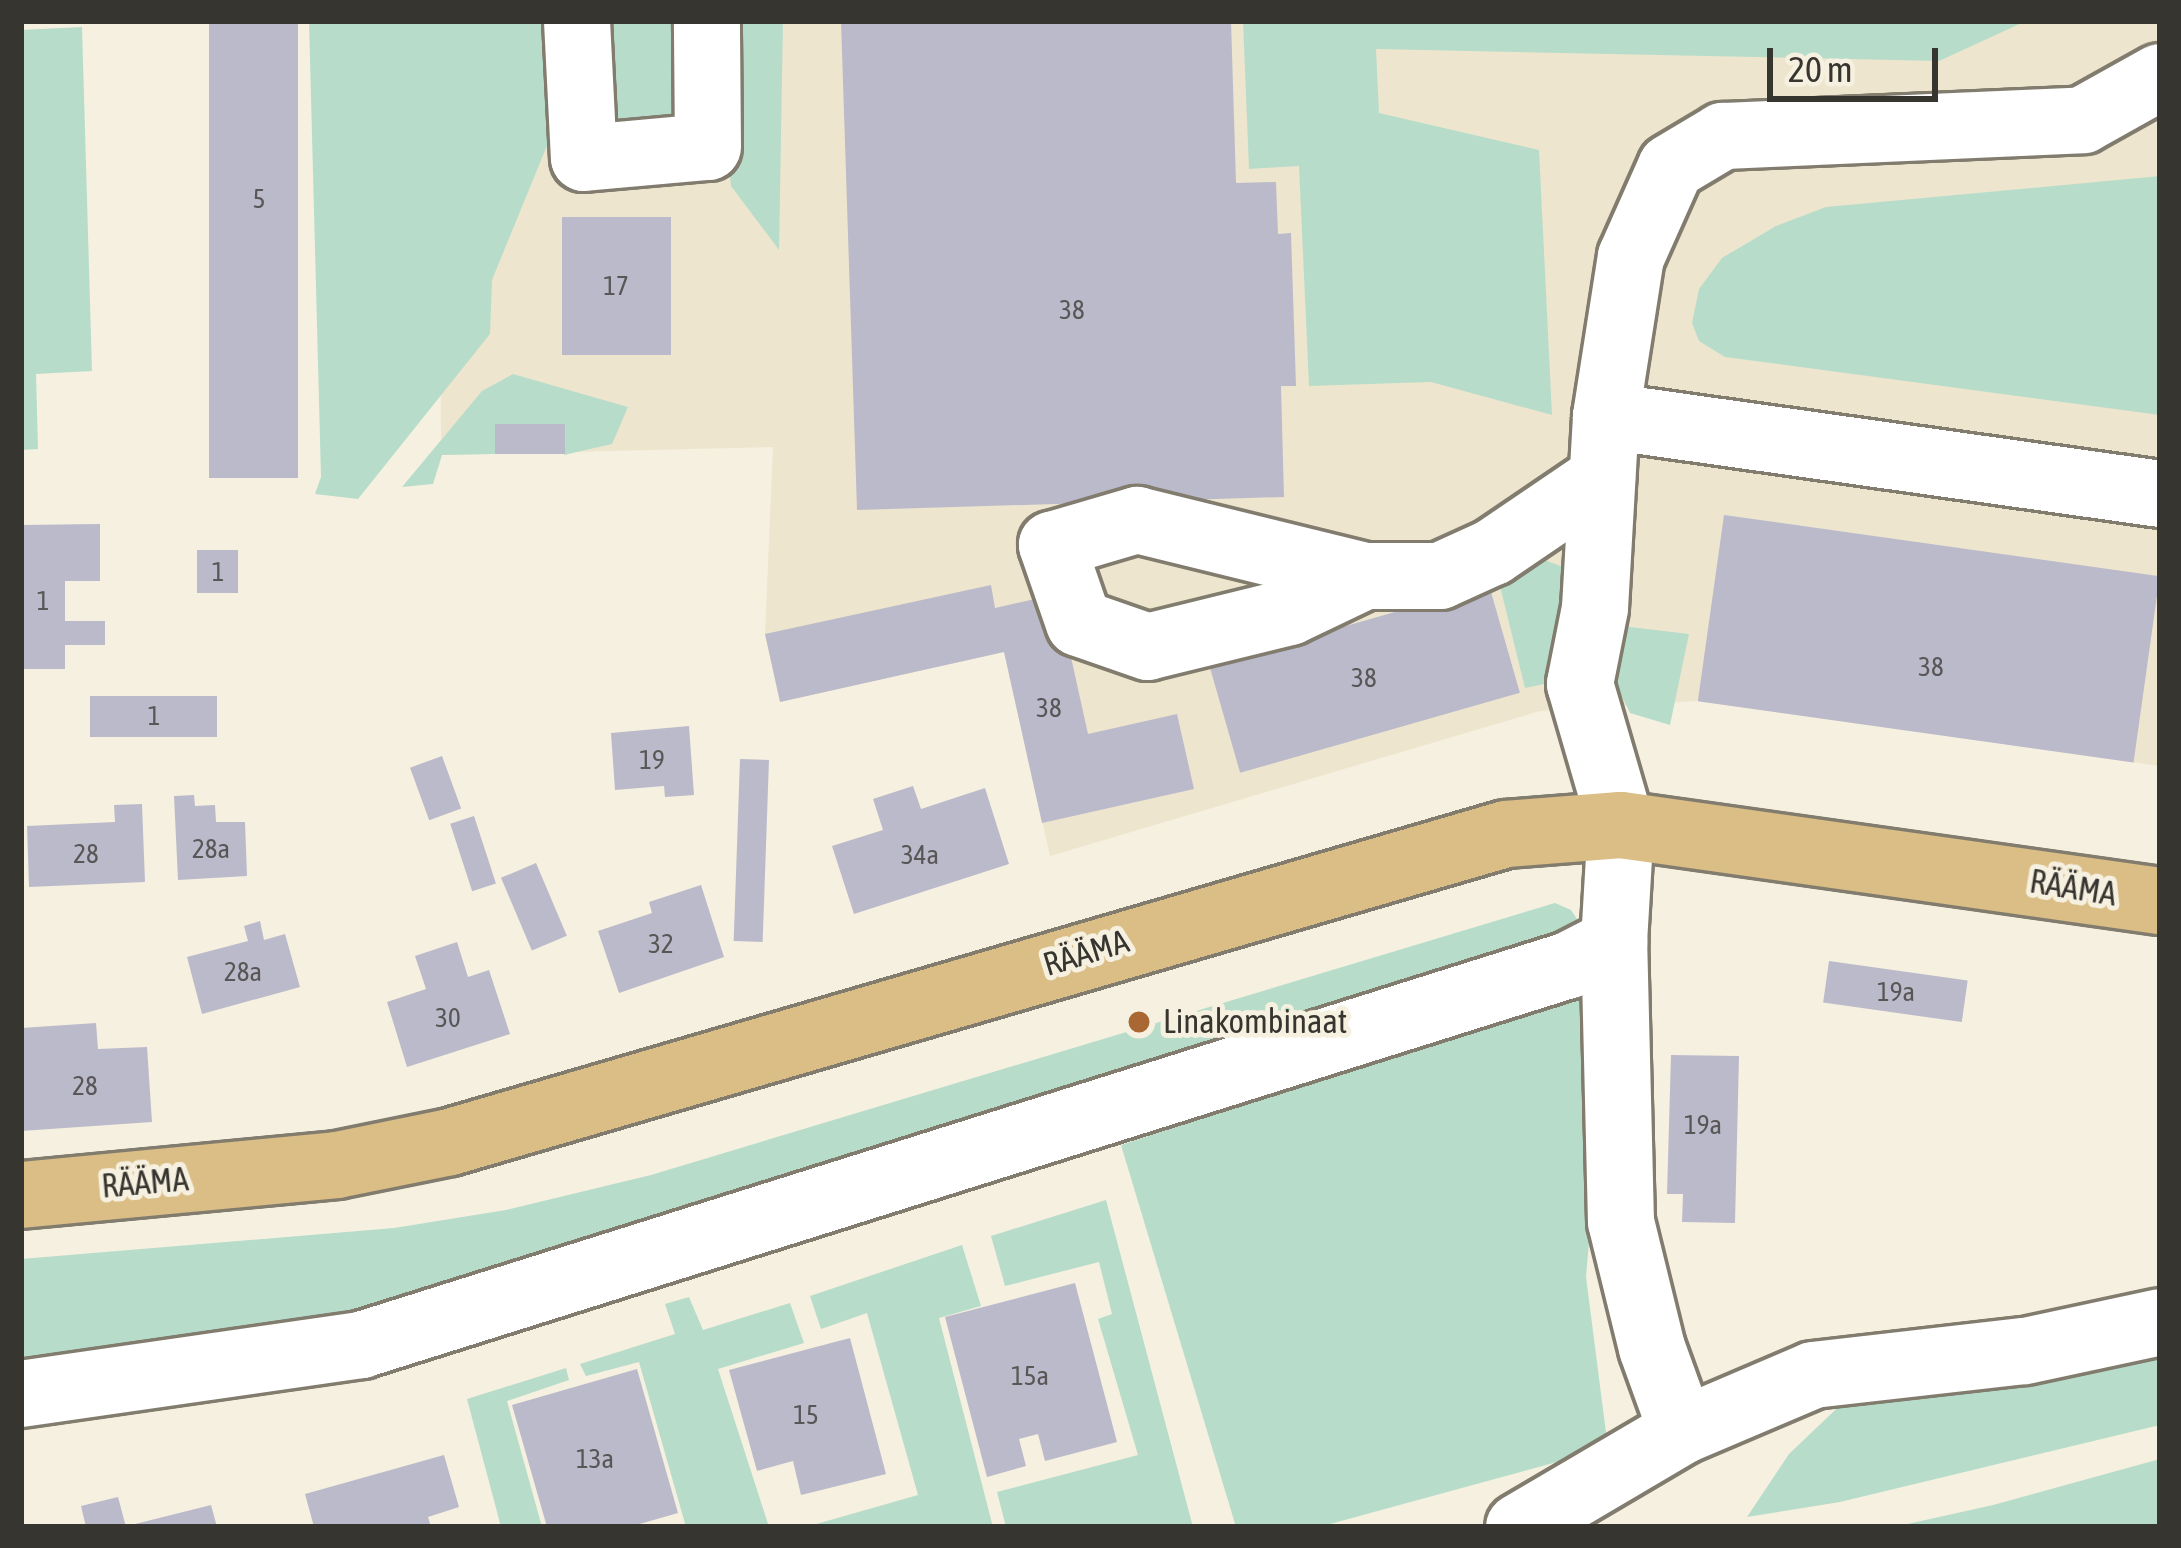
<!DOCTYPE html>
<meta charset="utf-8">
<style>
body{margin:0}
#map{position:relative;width:2181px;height:1548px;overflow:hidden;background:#f6f0e0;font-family:"Asap Condensed",sans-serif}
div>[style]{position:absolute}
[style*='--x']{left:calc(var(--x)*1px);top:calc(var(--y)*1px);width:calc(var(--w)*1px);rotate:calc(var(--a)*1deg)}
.built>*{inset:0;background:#eee5ce}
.green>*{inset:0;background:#b7ddca}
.building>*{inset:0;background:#bbbaca;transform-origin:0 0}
.roads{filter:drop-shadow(3px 0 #817c6e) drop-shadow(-3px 0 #817c6e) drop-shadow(0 3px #817c6e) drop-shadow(0 -3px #817c6e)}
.minor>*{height:66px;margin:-33px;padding:0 33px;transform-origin:33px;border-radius:33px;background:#fff}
.major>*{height:66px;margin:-33px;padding:0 33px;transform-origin:33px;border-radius:33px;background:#dabe86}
.dots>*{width:33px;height:33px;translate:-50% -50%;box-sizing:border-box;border:6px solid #f6f0e0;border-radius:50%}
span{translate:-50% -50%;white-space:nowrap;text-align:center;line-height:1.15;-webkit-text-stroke:10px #f6f0e0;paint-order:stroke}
.number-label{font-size:27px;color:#585656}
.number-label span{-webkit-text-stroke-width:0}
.street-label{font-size:33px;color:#37352f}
.poi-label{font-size:33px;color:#37352f}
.left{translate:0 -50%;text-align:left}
.frame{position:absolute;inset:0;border:24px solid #37352f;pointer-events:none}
.scale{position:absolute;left:1767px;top:48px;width:171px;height:54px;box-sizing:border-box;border:6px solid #37352f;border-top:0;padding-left:15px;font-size:36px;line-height:42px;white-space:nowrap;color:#37352f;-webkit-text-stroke:9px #f6f0e0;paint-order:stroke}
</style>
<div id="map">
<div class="built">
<i style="clip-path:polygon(440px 21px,2160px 21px,2160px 766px,1697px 701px,1540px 711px,1050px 856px,1004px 652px,780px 702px,765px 634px,773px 447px,441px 455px)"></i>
</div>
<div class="green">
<i style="clip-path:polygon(309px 21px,549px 21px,555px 126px,492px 280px,490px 334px,358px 499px,315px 494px,321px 477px)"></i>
<i style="clip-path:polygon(593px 21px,688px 21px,689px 98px,661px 124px,620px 121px,599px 94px)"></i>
<i style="clip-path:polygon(726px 21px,783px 21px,779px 250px,731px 186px,723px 99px)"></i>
<i style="clip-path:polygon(1243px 21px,2026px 21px,1939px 61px,1376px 49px,1379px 113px,1539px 150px,1552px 415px,1431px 382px,1309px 386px,1299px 166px,1249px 169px)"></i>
<i style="clip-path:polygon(82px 27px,92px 371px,36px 374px,38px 449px,21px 450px,21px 30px)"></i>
<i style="clip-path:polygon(2160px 176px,2160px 415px,1725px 357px,1699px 341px,1692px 323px,1699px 289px,1722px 258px,1776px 226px,1826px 207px)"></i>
<i style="clip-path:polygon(513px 374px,628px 407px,612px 444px,564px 455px,564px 424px,496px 424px,495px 454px,442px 455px,433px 484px,402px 487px,482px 391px)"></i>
<i style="clip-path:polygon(1542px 559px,1563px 567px,1554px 682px,1525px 688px,1497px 574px)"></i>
<i style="clip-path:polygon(1613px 625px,1689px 634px,1670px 725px,1630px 713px,1612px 676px)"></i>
<i style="clip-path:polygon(1555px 903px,1571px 910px,1577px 919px,1574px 933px,401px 1310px,21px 1363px,21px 1259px,394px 1228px,506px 1210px,651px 1175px)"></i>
<i style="clip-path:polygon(1594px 990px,1594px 1185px,1586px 1277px,1608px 1448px,1319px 1527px,1236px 1527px,1121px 1145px)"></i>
<i style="clip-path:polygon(1106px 1200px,1193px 1527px,1006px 1527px,997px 1492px,1138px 1455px,1098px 1319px,1112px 1314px,1099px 1262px,1005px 1286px,991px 1236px)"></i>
<i style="clip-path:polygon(962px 1245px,981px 1306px,939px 1318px,993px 1527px,806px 1527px,918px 1495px,867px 1313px,821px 1329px,810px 1296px)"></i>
<i style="clip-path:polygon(689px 1297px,703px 1330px,790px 1303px,804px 1343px,718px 1369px,769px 1527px,686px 1527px,639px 1362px,586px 1376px,580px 1364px,675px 1334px,665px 1304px)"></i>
<i style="clip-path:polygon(2160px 1344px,2160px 1425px,1840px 1502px,1747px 1517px,1789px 1454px,1853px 1393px)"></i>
<i style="clip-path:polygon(566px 1368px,569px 1380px,507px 1401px,542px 1527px,501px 1527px,467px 1399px)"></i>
<i style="clip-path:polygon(2160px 1459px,2160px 1527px,1894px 1527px,1993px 1505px)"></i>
</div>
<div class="building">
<i style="left:209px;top:21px;width:89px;height:457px"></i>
<i style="clip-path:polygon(841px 21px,1231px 21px,1236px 183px,1276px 182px,1278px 234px,1291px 233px,1296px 386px,1281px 386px,1284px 497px,857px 510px)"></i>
<i style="left:562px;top:217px;width:109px;height:138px"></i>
<i style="left:495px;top:424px;width:70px;height:30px"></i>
<i style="left:1724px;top:515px;width:440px;height:188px;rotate:8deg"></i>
<i style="clip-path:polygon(100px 524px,100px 581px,65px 581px,65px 621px,105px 621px,105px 645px,65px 645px,65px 669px,21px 669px,21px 525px)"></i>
<i style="left:197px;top:550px;width:41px;height:43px"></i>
<i style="clip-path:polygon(991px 585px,995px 608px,1057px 594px,1088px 734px,1177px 714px,1194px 789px,1042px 823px,1004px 652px,780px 702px,765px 634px)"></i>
<i style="left:1489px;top:585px;width:112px;height:291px;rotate:74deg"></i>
<i style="left:90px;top:696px;width:127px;height:41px"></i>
<i style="clip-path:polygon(689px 726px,694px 795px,665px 797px,664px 786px,615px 790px,611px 733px)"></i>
<i style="left:442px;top:756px;width:56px;height:34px;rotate:70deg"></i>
<i style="left:740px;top:759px;width:29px;height:182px;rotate:2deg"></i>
<i style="clip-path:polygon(913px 786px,921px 809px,985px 788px,1009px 864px,854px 914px,832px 846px,883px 830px,873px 799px)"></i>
<i style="clip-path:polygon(194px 795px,195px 806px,215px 805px,216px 822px,245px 822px,247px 876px,178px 880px,174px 796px)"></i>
<i style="clip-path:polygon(142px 804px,145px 882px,29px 887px,27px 826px,115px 822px,114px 805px)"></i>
<i style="left:474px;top:816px;width:71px;height:25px;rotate:72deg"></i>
<i style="left:536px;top:863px;width:79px;height:38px;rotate:67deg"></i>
<i style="clip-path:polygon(701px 885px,724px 957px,619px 993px,598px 931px,652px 913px,649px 902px)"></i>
<i style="clip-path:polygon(260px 921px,264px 940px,285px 934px,300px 987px,202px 1014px,187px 957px,248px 941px,244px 926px)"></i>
<i style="clip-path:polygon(457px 942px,468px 977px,489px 970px,510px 1034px,407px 1067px,387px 1002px,426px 989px,415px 956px)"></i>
<i style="left:1829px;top:961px;width:140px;height:42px;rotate:8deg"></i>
<i style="clip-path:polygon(96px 1023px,98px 1049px,147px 1047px,152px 1122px,21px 1131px,21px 1028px)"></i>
<i style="clip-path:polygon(1671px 1055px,1739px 1056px,1735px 1223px,1682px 1222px,1683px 1194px,1667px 1194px)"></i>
<i style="clip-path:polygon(1075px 1283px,1117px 1442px,1045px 1461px,1038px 1434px,1019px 1439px,1026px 1466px,987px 1477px,945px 1317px)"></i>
<i style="clip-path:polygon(850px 1338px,886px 1474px,801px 1495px,793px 1461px,757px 1471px,729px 1370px)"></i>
<i style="clip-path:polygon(637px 1369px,678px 1513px,629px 1527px,547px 1527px,512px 1405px)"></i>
<i style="clip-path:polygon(444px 1455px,459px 1507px,428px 1517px,431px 1527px,314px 1527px,305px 1494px)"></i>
<i style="clip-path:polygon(118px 1497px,126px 1527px,86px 1527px,81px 1506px)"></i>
<i style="clip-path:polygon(211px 1505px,217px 1527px,131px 1527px,131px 1525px)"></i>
</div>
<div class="roads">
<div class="minor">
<i style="--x:577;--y:21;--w:137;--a:87.1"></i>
<i style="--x:584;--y:158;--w:124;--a:-5.1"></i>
<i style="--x:708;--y:147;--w:126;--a:-90.5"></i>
<i style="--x:1606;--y:416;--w:161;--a:-81.1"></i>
<i style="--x:1631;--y:257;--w:98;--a:-66"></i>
<i style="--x:1671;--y:167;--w:61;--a:-30.8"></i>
<i style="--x:1723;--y:136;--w:360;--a:-2.5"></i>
<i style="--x:2083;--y:120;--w:88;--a:-29.2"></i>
<i style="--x:1365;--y:576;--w:83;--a:154.4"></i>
<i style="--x:1290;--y:612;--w:146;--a:166.2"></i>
<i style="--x:1148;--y:647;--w:73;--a:-160.8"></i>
<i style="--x:1079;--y:623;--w:83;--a:-109.1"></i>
<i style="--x:1052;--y:545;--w:89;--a:-16.4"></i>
<i style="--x:1137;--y:520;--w:235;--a:13.8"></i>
<i style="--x:1365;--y:576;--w:75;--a:0"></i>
<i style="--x:1440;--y:576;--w:58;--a:-24.4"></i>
<i style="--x:1493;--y:552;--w:132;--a:-34.2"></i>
<i style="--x:21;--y:1394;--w:344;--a:-8.2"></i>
<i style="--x:361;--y:1345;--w:1266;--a:-17.46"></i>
<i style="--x:1569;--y:965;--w:51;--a:-27.1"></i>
<i style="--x:1682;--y:1431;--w:88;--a:-109.9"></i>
<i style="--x:1652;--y:1348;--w:130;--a:-103.8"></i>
<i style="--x:1621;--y:1222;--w:280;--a:-91.4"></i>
<i style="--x:1614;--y:942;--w:117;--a:-86.6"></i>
<i style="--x:1621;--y:825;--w:147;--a:-106.2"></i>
<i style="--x:1580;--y:684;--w:77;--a:-78.8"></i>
<i style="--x:1595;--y:608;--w:192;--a:-86.7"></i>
<i style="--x:1606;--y:416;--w:559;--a:8.01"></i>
<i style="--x:1519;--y:1527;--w:189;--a:-30.5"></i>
<i style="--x:1682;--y:1431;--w:142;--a:-23.1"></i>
<i style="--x:1813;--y:1375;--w:213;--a:-6.5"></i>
<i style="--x:2025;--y:1351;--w:138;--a:-12.1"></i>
</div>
<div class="major">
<i style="--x:21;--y:1195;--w:317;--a:-5.4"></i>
<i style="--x:337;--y:1165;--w:115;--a:-11.5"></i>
<i style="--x:450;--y:1142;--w:1100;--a:-16.26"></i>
<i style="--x:1506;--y:834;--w:115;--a:-4.5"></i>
<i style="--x:1621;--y:825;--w:544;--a:8.03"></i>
</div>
</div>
<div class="dots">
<i style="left:1139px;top:1022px;background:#a96833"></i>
</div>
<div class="number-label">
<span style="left:259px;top:199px">5</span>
<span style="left:616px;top:286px">17</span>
<span style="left:1072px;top:310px">38</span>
<span style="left:218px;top:572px">1</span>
<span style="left:43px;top:601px">1</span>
<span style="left:1931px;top:667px">38</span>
<span style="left:1364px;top:678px">38</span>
<span style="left:1049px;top:708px">38</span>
<span style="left:154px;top:716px">1</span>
<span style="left:652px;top:760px">19</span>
<span style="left:211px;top:849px">28a</span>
<span style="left:86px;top:854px">28</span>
<span style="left:920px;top:855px">34a</span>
<span style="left:661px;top:944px">32</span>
<span style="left:243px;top:972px">28a</span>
<span style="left:1896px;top:992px">19a</span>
<span style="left:448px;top:1018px">30</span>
<span style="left:85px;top:1086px">28</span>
<span style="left:1703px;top:1125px">19a</span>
<span style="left:1030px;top:1376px">15a</span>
<span style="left:806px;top:1415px">15</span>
<span style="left:595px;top:1459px">13a</span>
</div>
<div class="street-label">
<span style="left:2073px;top:888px;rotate:9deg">RÄÄMA</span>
<span style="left:1086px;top:953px;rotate:-17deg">RÄÄMA</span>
<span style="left:145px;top:1183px;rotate:-5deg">RÄÄMA</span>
</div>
<div class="poi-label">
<span class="left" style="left:1163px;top:1022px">Linakombinaat</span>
</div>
<div class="frame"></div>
<div class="scale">20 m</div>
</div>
